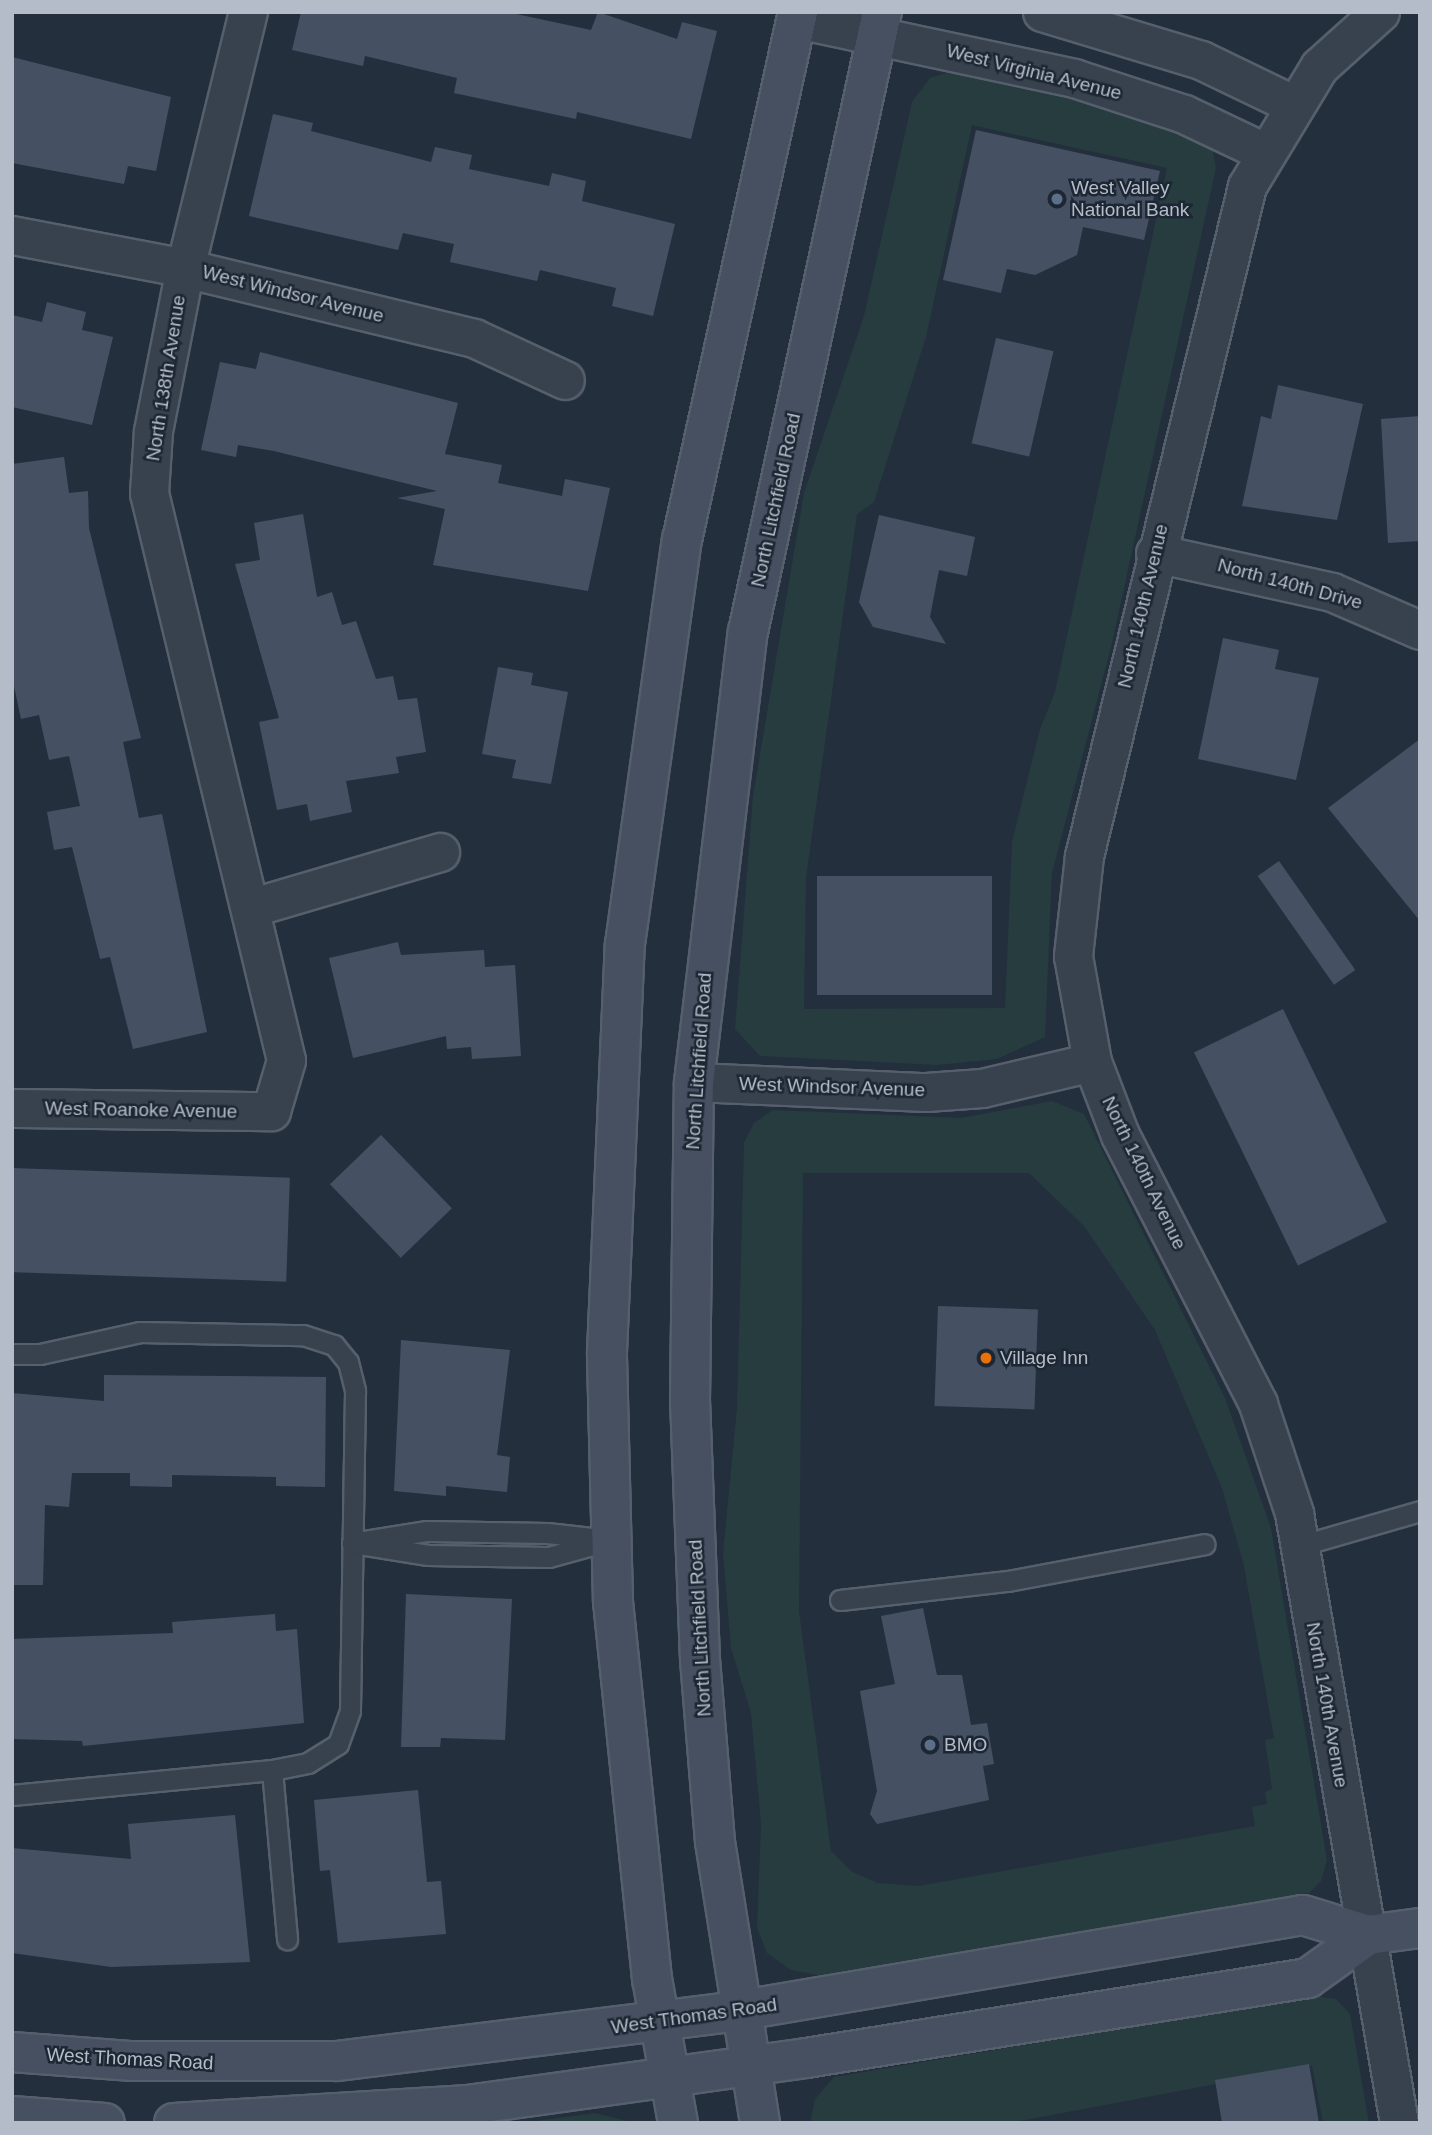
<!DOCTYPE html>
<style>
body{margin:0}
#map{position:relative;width:1432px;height:2135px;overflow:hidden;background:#242f3e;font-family:Helvetica,sans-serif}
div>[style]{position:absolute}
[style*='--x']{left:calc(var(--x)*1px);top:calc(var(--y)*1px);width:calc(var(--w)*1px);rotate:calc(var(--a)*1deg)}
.green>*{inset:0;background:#263c3f}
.building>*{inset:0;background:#455162;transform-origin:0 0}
.roads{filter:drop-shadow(2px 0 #565f6c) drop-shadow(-2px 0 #565f6c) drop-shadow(0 2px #565f6c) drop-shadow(0 -2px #565f6c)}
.lane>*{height:19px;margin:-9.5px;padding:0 9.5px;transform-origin:9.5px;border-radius:9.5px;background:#38414e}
.street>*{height:37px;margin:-18.5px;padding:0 18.5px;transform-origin:18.5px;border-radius:18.5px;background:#38414e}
.secondary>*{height:38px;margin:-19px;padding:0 19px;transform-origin:19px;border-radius:19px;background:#465061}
.dots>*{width:19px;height:19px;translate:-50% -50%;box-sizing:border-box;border:4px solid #1d2633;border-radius:50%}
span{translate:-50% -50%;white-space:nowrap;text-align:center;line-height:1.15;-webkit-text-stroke:5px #1d2633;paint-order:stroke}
.street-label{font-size:19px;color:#b4bcc9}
.poi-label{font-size:19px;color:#b4bcc9}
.left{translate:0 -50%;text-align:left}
.frame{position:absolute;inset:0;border:14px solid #b4bcc9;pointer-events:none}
</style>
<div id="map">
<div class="green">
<i style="clip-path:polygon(evenodd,950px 72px,1112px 106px,1196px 134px,1213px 152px,1216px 168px,1112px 643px,1052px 873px,1045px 1037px,997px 1059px,937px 1065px,760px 1056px,735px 1029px,753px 796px,804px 493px,864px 316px,912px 102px,930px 78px,950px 72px,972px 125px,1167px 168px,1055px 692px,1040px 729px,1012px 842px,1005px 1008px,804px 1009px,806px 878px,857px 514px,874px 502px,926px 337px,972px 125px)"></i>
<i style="clip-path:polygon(evenodd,1052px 1101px,1084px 1114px,1225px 1398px,1271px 1528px,1327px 1860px,1321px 1881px,1309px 1893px,819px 1975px,791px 1970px,767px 1953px,757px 1928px,761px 1824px,751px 1713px,731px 1648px,723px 1553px,737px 1408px,744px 1143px,754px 1123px,773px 1110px,961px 1118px,1052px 1101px,803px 1173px,1029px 1173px,1084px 1226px,1155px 1330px,1222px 1488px,1244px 1566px,1274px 1738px,1265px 1740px,1272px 1789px,1265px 1792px,1267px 1804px,1252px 1807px,1255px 1826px,919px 1886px,877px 1883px,851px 1871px,831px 1851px,799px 1611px,803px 1173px)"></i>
<i style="clip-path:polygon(1315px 1996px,1336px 1999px,1350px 2014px,1369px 2123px,1323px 2123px,1312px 2066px,1009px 2123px,810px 2123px,815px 2099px,834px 2077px)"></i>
<i style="clip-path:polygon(595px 2113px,635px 2123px,519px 2123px)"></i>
</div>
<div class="building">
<i style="clip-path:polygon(301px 12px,507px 12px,591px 30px,598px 12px,677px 39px,682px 22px,717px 31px,691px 139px,577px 112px,576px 119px,454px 93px,457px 78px,365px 56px,363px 66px,292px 50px)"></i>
<i style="clip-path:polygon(12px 57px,171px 97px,156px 171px,128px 166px,124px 184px,12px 163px)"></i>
<i style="clip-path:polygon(273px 114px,313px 123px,311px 131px,431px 162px,435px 147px,472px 155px,469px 169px,549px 186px,552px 173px,586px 181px,582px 201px,675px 224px,653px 316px,612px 306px,616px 288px,540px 270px,537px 281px,450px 262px,454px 244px,403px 233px,398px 250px,249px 216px)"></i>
<i style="clip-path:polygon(976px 130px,1160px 171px,1144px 240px,1083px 227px,1077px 255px,1035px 275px,1007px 269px,1001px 293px,943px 280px)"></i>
<i style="clip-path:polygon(47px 302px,86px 312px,82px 330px,113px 337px,92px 425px,12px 407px,12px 315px,42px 322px)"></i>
<i style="left:996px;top:338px;width:59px;height:108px;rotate:13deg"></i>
<i style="clip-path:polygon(260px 352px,458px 403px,445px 454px,502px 465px,498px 483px,562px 496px,565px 479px,610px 488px,588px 591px,433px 565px,445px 509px,397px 498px,437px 491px,274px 451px,238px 445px,236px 457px,201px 450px,220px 362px,256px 369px)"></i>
<i style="clip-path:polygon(1278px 385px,1363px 404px,1337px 520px,1242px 506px,1261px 416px,1271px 419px)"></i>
<i style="clip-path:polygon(1420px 416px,1420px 541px,1388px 543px,1381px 419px)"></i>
<i style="clip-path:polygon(64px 457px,69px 493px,88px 491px,89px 528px,141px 738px,123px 742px,139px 818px,162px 814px,207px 1032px,133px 1049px,110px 957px,100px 959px,72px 847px,54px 850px,47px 812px,80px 806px,69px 756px,49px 760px,39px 715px,21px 719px,12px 677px,12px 464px)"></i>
<i style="clip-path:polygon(303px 514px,317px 597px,332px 592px,342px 625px,356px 621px,376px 679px,393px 676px,398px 700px,417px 698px,426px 752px,396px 757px,399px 773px,346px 781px,352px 812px,310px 821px,307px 804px,277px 810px,259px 722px,279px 718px,235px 564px,260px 560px,254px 523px)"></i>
<i style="clip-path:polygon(879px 515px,975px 537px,967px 576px,939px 570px,930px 617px,946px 644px,873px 627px,859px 602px)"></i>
<i style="clip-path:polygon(1223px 638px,1279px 650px,1275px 669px,1319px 678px,1296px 780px,1198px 759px)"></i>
<i style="clip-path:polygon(498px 667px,533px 673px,531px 685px,568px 692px,551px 784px,512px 778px,516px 760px,482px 754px)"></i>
<i style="clip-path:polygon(1420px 739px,1420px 921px,1328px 808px)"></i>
<i style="left:1279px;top:861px;width:133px;height:26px;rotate:55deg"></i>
<i style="left:817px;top:876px;width:175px;height:119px"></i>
<i style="clip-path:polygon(398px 942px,401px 955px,484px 950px,485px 967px,515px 965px,521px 1056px,472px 1059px,471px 1047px,447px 1049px,446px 1036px,353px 1058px,329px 958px)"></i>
<i style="left:1283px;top:1009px;width:237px;height:99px;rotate:64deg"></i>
<i style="left:381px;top:1135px;width:102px;height:71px;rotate:46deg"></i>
<i style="left:12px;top:1168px;width:278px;height:104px;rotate:2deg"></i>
<i style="left:938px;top:1306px;width:100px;height:100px;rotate:2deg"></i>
<i style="clip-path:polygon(401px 1340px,510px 1350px,497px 1455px,510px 1457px,507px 1492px,446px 1486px,446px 1496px,394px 1491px)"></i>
<i style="clip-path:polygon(104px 1375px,326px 1377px,325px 1487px,276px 1486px,276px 1477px,172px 1475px,172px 1487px,130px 1486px,130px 1473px,72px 1473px,69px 1507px,45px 1505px,43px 1585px,12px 1585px,12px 1393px,104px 1401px)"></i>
<i style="clip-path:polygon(406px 1594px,512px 1599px,505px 1740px,441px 1738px,440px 1747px,401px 1747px)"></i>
<i style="clip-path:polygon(923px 1608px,937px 1675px,962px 1675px,971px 1725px,987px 1723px,994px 1764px,983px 1766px,989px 1800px,877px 1824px,870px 1814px,877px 1791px,860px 1691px,895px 1684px,881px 1616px)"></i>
<i style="clip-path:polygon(275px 1614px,276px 1631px,297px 1629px,304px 1723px,83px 1746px,82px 1741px,12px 1739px,12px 1639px,173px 1633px,172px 1622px)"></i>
<i style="clip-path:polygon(418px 1790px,427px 1882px,441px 1881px,446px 1934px,338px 1943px,330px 1870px,320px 1871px,314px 1800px)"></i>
<i style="clip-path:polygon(235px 1815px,250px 1962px,111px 1967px,12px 1953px,12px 1848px,131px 1859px,128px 1824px)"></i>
<i style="clip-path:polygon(1309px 2064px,1319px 2123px,1222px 2123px,1215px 2080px)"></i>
</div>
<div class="roads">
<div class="lane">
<i style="--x:12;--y:1354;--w:28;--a:0"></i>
<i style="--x:40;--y:1354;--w:102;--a:-12.4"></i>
<i style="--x:140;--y:1332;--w:163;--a:1.1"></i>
<i style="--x:303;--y:1335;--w:33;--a:18"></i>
<i style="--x:334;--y:1345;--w:22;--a:51"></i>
<i style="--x:348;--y:1362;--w:30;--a:76"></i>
<i style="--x:355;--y:1391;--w:320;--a:90.9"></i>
<i style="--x:350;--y:1711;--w:35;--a:110"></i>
<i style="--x:338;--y:1744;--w:36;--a:148"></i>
<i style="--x:308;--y:1763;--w:37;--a:169"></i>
<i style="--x:272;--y:1770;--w:261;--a:174.5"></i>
<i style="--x:427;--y:1531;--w:120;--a:1"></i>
<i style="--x:547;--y:1533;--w:63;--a:6.3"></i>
<i style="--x:610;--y:1540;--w:63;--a:164.4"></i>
<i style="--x:549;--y:1557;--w:121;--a:-179.1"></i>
<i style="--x:428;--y:1555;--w:77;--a:-171"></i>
<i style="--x:352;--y:1543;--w:76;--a:-9.1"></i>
<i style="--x:1299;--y:1546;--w:126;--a:-16.1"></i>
<i style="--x:840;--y:1600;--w:169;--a:-6.5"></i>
<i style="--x:1008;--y:1581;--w:200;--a:-10.6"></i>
<i style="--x:272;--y:1770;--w:170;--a:84.9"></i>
</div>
<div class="street">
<i style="--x:1042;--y:12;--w:166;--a:16.8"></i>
<i style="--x:1201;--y:60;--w:101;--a:25.8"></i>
<i style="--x:1380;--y:12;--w:82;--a:138"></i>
<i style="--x:1319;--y:67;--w:139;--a:121.2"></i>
<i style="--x:1247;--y:186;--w:690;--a:103.67"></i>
<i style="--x:1084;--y:856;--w:101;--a:96.3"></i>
<i style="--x:1073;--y:956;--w:108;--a:79.8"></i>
<i style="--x:1092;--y:1062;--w:78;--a:69"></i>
<i style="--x:1120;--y:1135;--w:302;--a:62.8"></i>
<i style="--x:1258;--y:1404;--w:115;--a:71.7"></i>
<i style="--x:1294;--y:1513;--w:619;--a:80.23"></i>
<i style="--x:797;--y:19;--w:283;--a:12"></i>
<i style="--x:1074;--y:78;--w:116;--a:18.1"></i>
<i style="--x:1184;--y:114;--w:86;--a:25.4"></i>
<i style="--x:12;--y:235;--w:176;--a:10.8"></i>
<i style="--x:185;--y:268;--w:297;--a:13.6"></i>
<i style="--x:474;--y:338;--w:100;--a:24.8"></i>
<i style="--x:1155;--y:553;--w:181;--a:12.4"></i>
<i style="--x:1332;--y:592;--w:96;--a:23.4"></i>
<i style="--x:253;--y:907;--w:195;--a:-16.4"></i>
<i style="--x:694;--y:1082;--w:232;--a:2.5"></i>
<i style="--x:926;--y:1092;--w:56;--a:-4.1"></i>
<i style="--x:982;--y:1088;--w:113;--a:-13.3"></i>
<i style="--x:12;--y:1108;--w:259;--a:0.7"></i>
<i style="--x:271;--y:1111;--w:53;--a:-73.6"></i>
<i style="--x:286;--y:1060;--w:583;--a:-103.58"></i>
<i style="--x:149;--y:493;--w:62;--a:-86.3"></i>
<i style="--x:153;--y:431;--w:166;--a:-78.9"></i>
<i style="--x:185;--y:268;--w:264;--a:-76.2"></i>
</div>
<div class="secondary">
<i style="--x:12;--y:2052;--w:121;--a:4.3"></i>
<i style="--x:133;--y:2061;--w:204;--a:0"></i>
<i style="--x:337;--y:2061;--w:403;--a:-7.1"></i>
<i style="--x:737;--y:2011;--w:574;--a:-9.63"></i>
<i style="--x:1303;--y:1915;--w:68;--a:17.1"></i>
<i style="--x:1368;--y:1935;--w:52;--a:-7.7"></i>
<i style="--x:12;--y:2116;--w:93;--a:4.3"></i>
<i style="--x:174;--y:2123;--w:295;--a:-3.5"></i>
<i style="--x:468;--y:2105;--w:341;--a:-7.9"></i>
<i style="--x:806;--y:2058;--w:508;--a:-9.05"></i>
<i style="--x:1308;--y:1978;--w:74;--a:-35.6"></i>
<i style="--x:678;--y:2123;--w:146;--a:-100.2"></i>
<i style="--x:652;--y:1979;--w:379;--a:-95.9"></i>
<i style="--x:613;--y:1602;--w:250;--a:-91.4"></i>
<i style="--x:607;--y:1352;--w:408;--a:-87.5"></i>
<i style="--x:625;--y:944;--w:408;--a:-82"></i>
<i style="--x:682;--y:540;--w:541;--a:-77.61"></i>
<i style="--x:760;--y:2123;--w:285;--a:-99.1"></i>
<i style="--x:715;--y:1842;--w:183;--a:-94.7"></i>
<i style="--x:700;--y:1660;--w:258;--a:-92.2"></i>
<i style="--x:690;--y:1402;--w:320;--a:-89.3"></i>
<i style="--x:694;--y:1082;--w:453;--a:-83.2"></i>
<i style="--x:748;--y:632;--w:634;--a:-77.8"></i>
</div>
</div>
<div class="dots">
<i style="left:1057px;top:199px;background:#5c6f8a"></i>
<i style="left:986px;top:1358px;background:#e8710a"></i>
<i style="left:930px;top:1745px;background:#5c6f8a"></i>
</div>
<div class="street-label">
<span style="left:1034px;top:72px;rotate:14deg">West Virginia Avenue</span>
<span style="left:293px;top:294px;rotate:14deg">West Windsor Avenue</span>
<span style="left:166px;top:378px;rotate:-81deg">North 138th Avenue</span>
<span style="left:776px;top:500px;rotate:-78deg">North Litchfield Road</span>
<span style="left:1290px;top:584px;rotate:15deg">North 140th Drive</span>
<span style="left:1143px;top:606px;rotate:-77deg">North 140th Avenue</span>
<span style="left:699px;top:1061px;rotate:-86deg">North Litchfield Road</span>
<span style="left:832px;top:1087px;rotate:2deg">West Windsor Avenue</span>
<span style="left:141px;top:1110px;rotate:1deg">West Roanoke Avenue</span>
<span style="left:1144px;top:1173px;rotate:64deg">North 140th Avenue</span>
<span style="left:700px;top:1628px;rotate:-93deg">North Litchfield Road</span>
<span style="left:1327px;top:1705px;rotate:80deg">North 140th Avenue</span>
<span style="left:694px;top:2016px;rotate:-8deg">West Thomas Road</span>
<span style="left:130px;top:2059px;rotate:3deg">West Thomas Road</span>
</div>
<div class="poi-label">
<span class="left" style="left:1071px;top:199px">West Valley<br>National Bank</span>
<span class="left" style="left:1000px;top:1358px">Village Inn</span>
<span class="left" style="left:944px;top:1745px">BMO</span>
</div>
<div class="frame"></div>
</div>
